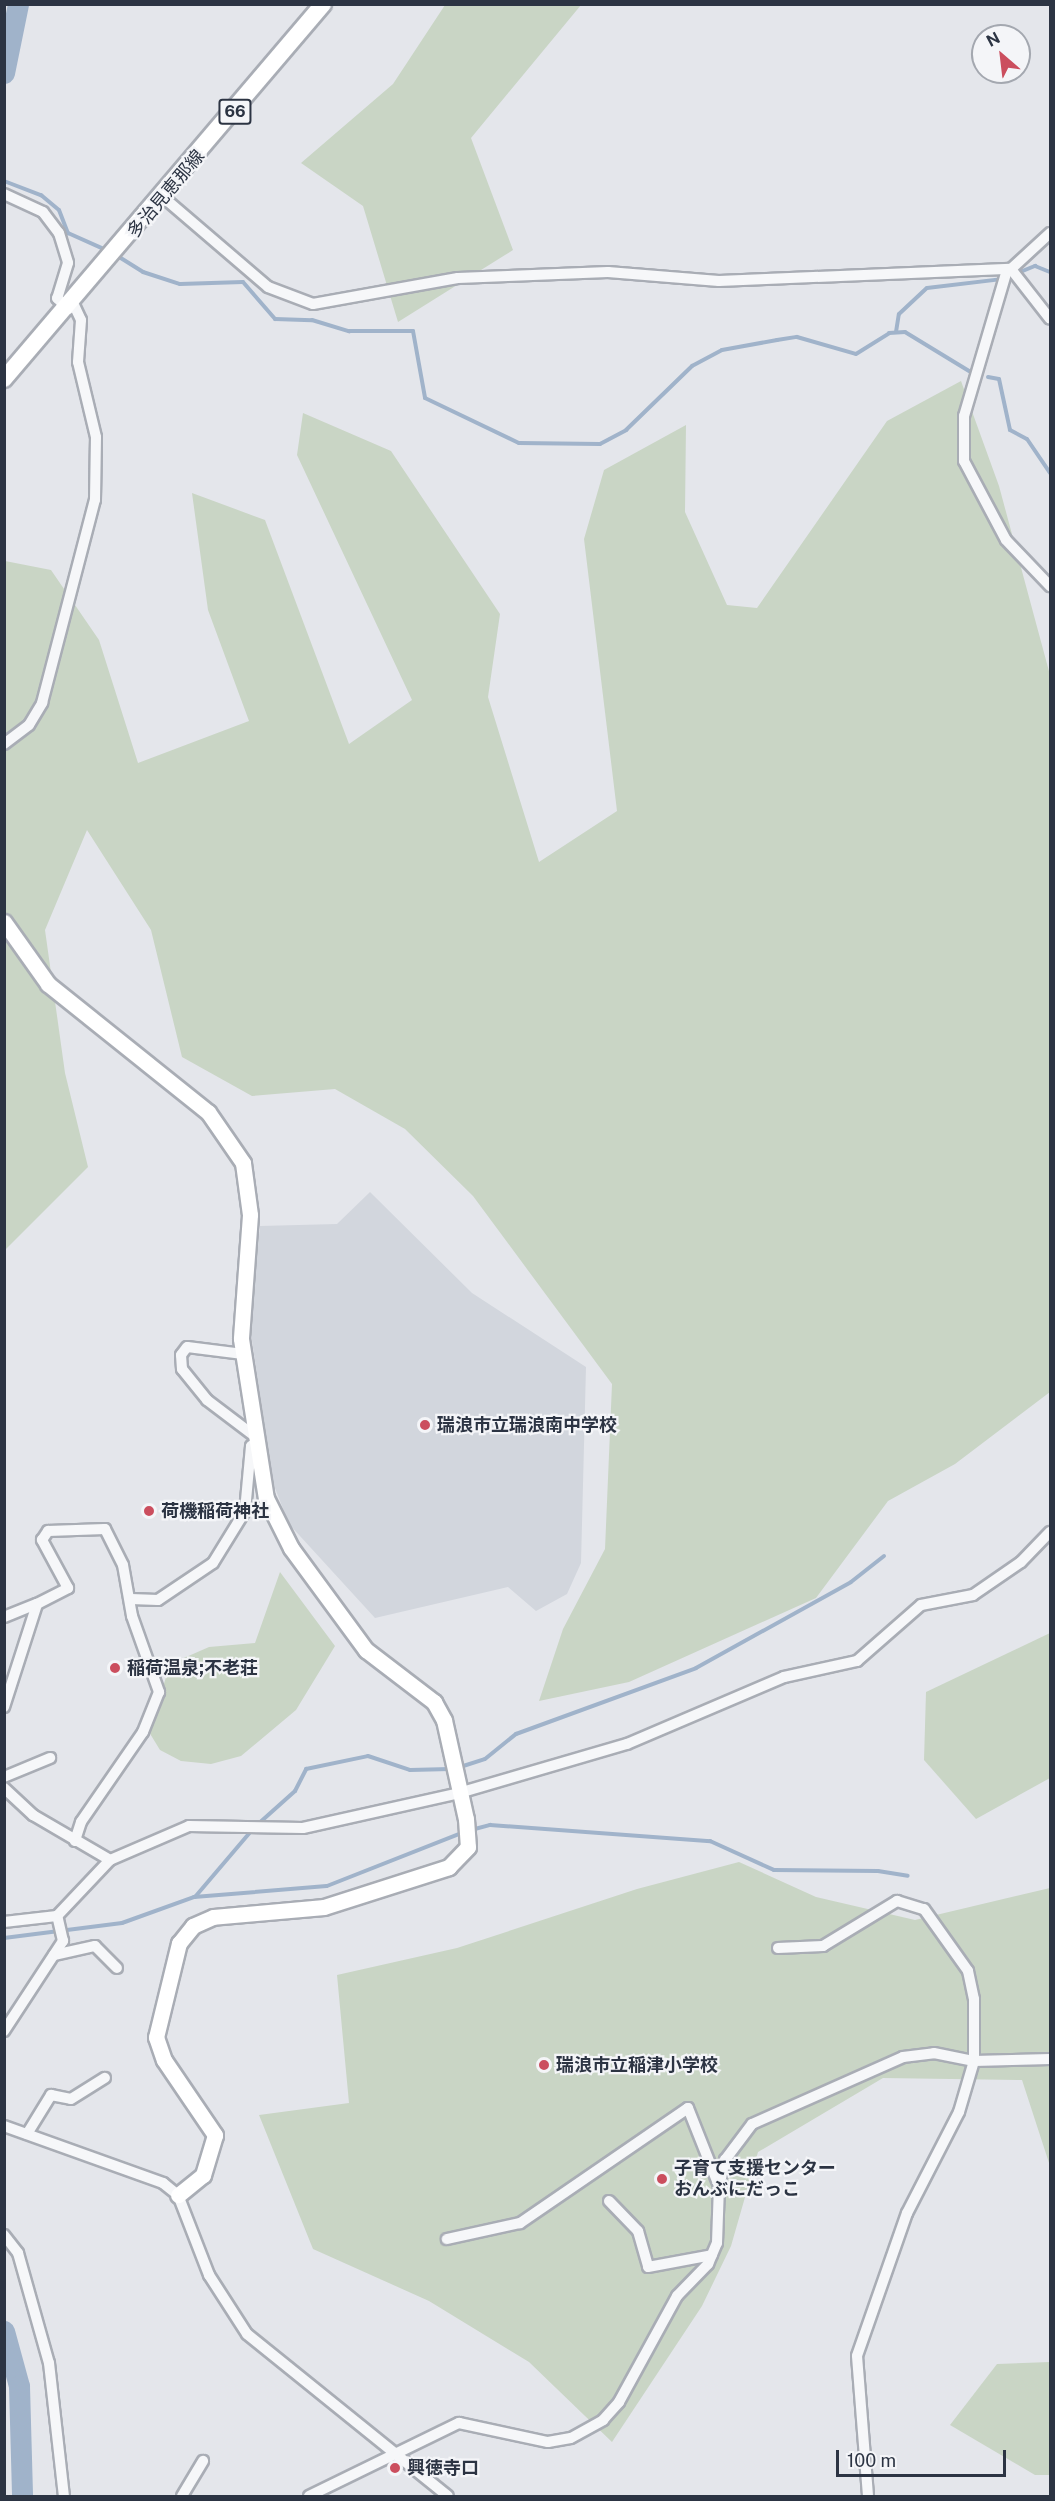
<!DOCTYPE html>
<meta charset="utf-8">
<style>
body{margin:0}
#map{position:relative;width:1055px;height:2501px;overflow:hidden;background:#e4e6eb;font-family:"Public Sans","Noto Sans JP",sans-serif}
div>[style]{position:absolute}
[style*='--x']{left:calc(var(--x)*1px);top:calc(var(--y)*1px);width:calc(var(--w)*1px);rotate:calc(var(--a)*1deg)}
.built>*{inset:0;background:#d2d6dd}
.green>*{inset:0;background:#c9d5c5}
.stream>*{height:4px;margin:-2px;padding:0 2px;transform-origin:2px;border-radius:2px;background:#a0b3ca}
.river>*{height:21px;margin:-10.5px;padding:0 10.5px;transform-origin:10.5px;border-radius:10.5px;background:#a0b3ca}
.roads{filter:drop-shadow(2px 0 #a9adb5) drop-shadow(-2px 0 #a9adb5) drop-shadow(0 2px #a9adb5) drop-shadow(0 -2px #a9adb5)}
.street>*{height:10px;margin:-5px;padding:0 5px;transform-origin:5px;border-radius:5px;background:#f6f7f9}
.secondary>*{height:15px;margin:-7.5px;padding:0 7.5px;transform-origin:7.5px;border-radius:7.5px;background:#fff}
.primary>*{height:16px;margin:-8px;padding:0 8px;transform-origin:8px;border-radius:8px;background:#fff}
.dots>*{width:16px;height:16px;translate:-50% -50%;box-sizing:border-box;border:3px solid #f4f5f8;border-radius:50%}
span{translate:-50% -50%;white-space:nowrap;text-align:center;line-height:1.15;-webkit-text-stroke:4.5px #f4f5f8;paint-order:stroke}
.shield-label span{padding:2px 4px;background:#f4f5f8;border:2px solid;border-radius:4px;-webkit-text-stroke-width:0}
.shield-label{font-size:16px;color:#2c3443;font-weight:700}
.street-label{font-size:18px;color:#2c3443}
.poi-label{font-size:18px;color:#2c3443;font-weight:700}
.left{translate:0 -50%;text-align:left}
.frame{position:absolute;inset:0;border:6px solid #2c3443;pointer-events:none}
.north{position:absolute;left:971px;top:24px;width:60px;height:60px;box-sizing:border-box;background:#f4f5f8;border:2px solid #a4a8b0;border-radius:50%;rotate:332deg;font-size:16px;font-weight:700;line-height:24px;text-align:center;color:#2c3443}
.north::after{content:'';display:block;margin:auto;width:21px;height:27px;background:#cb4e5e;clip-path:polygon(50% 0,100% 100%,50% 72%,0 100%)}
.scale{position:absolute;left:836px;top:2450px;width:170px;height:27px;box-sizing:border-box;border:3px solid #2c3443;border-top:0;padding-left:8px;font-size:18px;line-height:21px;white-space:nowrap;color:#2c3443;-webkit-text-stroke:4px #f4f5f8;paint-order:stroke}
</style>
<div id="map">
<div class="built">
<i style="clip-path:polygon(370px 1192px,472px 1293px,586px 1367px,581px 1563px,567px 1594px,536px 1611px,508px 1587px,375px 1618px,289px 1524px,273px 1483px,250px 1327px,260px 1226px,337px 1224px)"></i>
</div>
<div class="green">
<i style="clip-path:polygon(445px 5px,581px 5px,471px 138px,513px 250px,398px 322px,363px 206px,301px 163px,393px 84px)"></i>
<i style="clip-path:polygon(961px 381px,999px 486px,1050px 675px,1050px 1392px,955px 1464px,888px 1501px,816px 1598px,629px 1682px,539px 1701px,563px 1629px,605px 1549px,612px 1384px,473px 1196px,405px 1129px,335px 1089px,252px 1096px,182px 1057px,151px 930px,87px 830px,45px 930px,65px 1073px,88px 1167px,5px 1250px,5px 561px,51px 570px,99px 640px,138px 763px,249px 721px,208px 610px,192px 493px,265px 520px,349px 744px,412px 700px,297px 455px,303px 413px,391px 451px,500px 614px,488px 697px,539px 862px,617px 811px,584px 539px,604px 470px,686px 425px,685px 512px,727px 605px,757px 608px,887px 421px)"></i>
<i style="clip-path:polygon(280px 1572px,335px 1646px,296px 1710px,241px 1756px,211px 1764px,181px 1761px,160px 1750px,149px 1732px,167px 1674px,177px 1661px,209px 1647px,255px 1643px)"></i>
<i style="clip-path:polygon(1050px 1633px,1050px 1778px,976px 1819px,924px 1760px,926px 1692px)"></i>
<i style="clip-path:polygon(739px 1862px,816px 1897px,915px 1920px,1050px 1888px,1050px 2166px,1022px 2080px,883px 2078px,758px 2152px,731px 2246px,702px 2306px,612px 2442px,529px 2362px,429px 2301px,313px 2249px,259px 2115px,349px 2103px,337px 1975px,457px 1948px,637px 1889px)"></i>
<i style="clip-path:polygon(1050px 2362px,1050px 2475px,1035px 2475px,950px 2425px,997px 2364px)"></i>
</div>
<div class="stream">
<i style="--x:4;--y:181;--w:40;--a:21"></i>
<i style="--x:41;--y:195;--w:23;--a:40"></i>
<i style="--x:59;--y:210;--w:25;--a:69"></i>
<i style="--x:68;--y:233;--w:42;--a:24.1"></i>
<i style="--x:116;--y:255;--w:32;--a:32"></i>
<i style="--x:143;--y:272;--w:39;--a:18"></i>
<i style="--x:180;--y:284;--w:63;--a:-1.8"></i>
<i style="--x:243;--y:282;--w:49;--a:49.1"></i>
<i style="--x:275;--y:319;--w:37;--a:2"></i>
<i style="--x:312;--y:320;--w:39;--a:17"></i>
<i style="--x:349;--y:331;--w:64;--a:0"></i>
<i style="--x:413;--y:331;--w:68;--a:79.8"></i>
<i style="--x:425;--y:398;--w:104;--a:25.6"></i>
<i style="--x:519;--y:443;--w:81;--a:0.7"></i>
<i style="--x:600;--y:444;--w:30;--a:-28"></i>
<i style="--x:626;--y:430;--w:92;--a:-44.1"></i>
<i style="--x:692;--y:366;--w:34;--a:-28"></i>
<i style="--x:722;--y:350;--w:56;--a:-10.3"></i>
<i style="--x:777;--y:340;--w:20;--a:-9"></i>
<i style="--x:797;--y:337;--w:61;--a:16.1"></i>
<i style="--x:856;--y:354;--w:39;--a:-32"></i>
<i style="--x:889;--y:333;--w:16;--a:-4"></i>
<i style="--x:905;--y:332;--w:75;--a:31.4"></i>
<i style="--x:1015;--y:274;--w:22;--a:-22"></i>
<i style="--x:1035;--y:266;--w:16;--a:22"></i>
<i style="--x:896;--y:332;--w:18;--a:-81"></i>
<i style="--x:899;--y:314;--w:38;--a:-43"></i>
<i style="--x:927;--y:288;--w:77;--a:-6.8"></i>
<i style="--x:988;--y:377;--w:11;--a:10"></i>
<i style="--x:999;--y:379;--w:52;--a:77.8"></i>
<i style="--x:1010;--y:430;--w:19;--a:28"></i>
<i style="--x:1027;--y:439;--w:41;--a:55.9"></i>
<i style="--x:457;--y:1768;--w:29;--a:-18"></i>
<i style="--x:485;--y:1759;--w:40;--a:-39"></i>
<i style="--x:516;--y:1734;--w:192;--a:-20.1"></i>
<i style="--x:696;--y:1668;--w:177;--a:-29"></i>
<i style="--x:851;--y:1582;--w:42;--a:-38.2"></i>
<i style="--x:257;--y:1825;--w:51;--a:-41.8"></i>
<i style="--x:295;--y:1791;--w:25;--a:-63"></i>
<i style="--x:306;--y:1769;--w:63;--a:-11.8"></i>
<i style="--x:368;--y:1756;--w:44;--a:18.4"></i>
<i style="--x:410;--y:1770;--w:40;--a:-1.4"></i>
<i style="--x:471;--y:1830;--w:20;--a:-15"></i>
<i style="--x:490;--y:1825;--w:221;--a:4.2"></i>
<i style="--x:710;--y:1841;--w:70;--a:24.4"></i>
<i style="--x:774;--y:1870;--w:104;--a:0.6"></i>
<i style="--x:878;--y:1871;--w:30;--a:9"></i>
<i style="--x:195;--y:1897;--w:88;--a:-49.6"></i>
<i style="--x:4;--y:1938;--w:119;--a:-7.2"></i>
<i style="--x:122;--y:1923;--w:77;--a:-19.9"></i>
<i style="--x:194;--y:1897;--w:133;--a:-4.7"></i>
<i style="--x:327;--y:1886;--w:147;--a:-21.5"></i>
</div>
<div class="river">
<i style="--x:4;--y:73;--w:70;--a:-78.5"></i>
<i style="--x:4;--y:2331;--w:57;--a:74.7"></i>
<i style="--x:19;--y:2386;--w:110;--a:88.4"></i>
</div>
<div class="roads">
<div class="street">
<i style="--x:4;--y:194;--w:43;--a:24.8"></i>
<i style="--x:43;--y:212;--w:26;--a:53"></i>
<i style="--x:59;--y:233;--w:31;--a:73"></i>
<i style="--x:68;--y:263;--w:37;--a:107"></i>
<i style="--x:57;--y:298;--w:16;--a:45"></i>
<i style="--x:163;--y:197;--w:138;--a:40.6"></i>
<i style="--x:268;--y:287;--w:48;--a:20.7"></i>
<i style="--x:313;--y:304;--w:147;--a:-10.2"></i>
<i style="--x:458;--y:278;--w:150;--a:-2.3"></i>
<i style="--x:608;--y:272;--w:111;--a:4.6"></i>
<i style="--x:719;--y:281;--w:292;--a:-2.4"></i>
<i style="--x:1011;--y:269;--w:53;--a:-42.7"></i>
<i style="--x:1011;--y:269;--w:63;--a:52"></i>
<i style="--x:1007;--y:270;--w:152;--a:106.4"></i>
<i style="--x:964;--y:416;--w:45;--a:90"></i>
<i style="--x:964;--y:461;--w:89;--a:62"></i>
<i style="--x:1006;--y:540;--w:64;--a:46.3"></i>
<i style="--x:4;--y:744;--w:31;--a:-37"></i>
<i style="--x:29;--y:725;--w:26;--a:-59"></i>
<i style="--x:42;--y:703;--w:210;--a:-75.4"></i>
<i style="--x:95;--y:500;--w:63;--a:-89.1"></i>
<i style="--x:96;--y:437;--w:77;--a:-103.5"></i>
<i style="--x:78;--y:362;--w:42;--a:-85.9"></i>
<i style="--x:81;--y:320;--w:19;--a:-115"></i>
<i style="--x:243;--y:1354;--w:56;--a:-172.9"></i>
<i style="--x:187;--y:1347;--w:10;--a:127"></i>
<i style="--x:181;--y:1355;--w:14;--a:86"></i>
<i style="--x:182;--y:1369;--w:40;--a:51"></i>
<i style="--x:207;--y:1400;--w:63;--a:37.2"></i>
<i style="--x:131;--y:1599;--w:27;--a:2"></i>
<i style="--x:158;--y:1600;--w:66;--a:-33.9"></i>
<i style="--x:213;--y:1563;--w:61;--a:-58.4"></i>
<i style="--x:245;--y:1511;--w:65;--a:-84.7"></i>
<i style="--x:251;--y:1446;--w:7;--a:-27"></i>
<i style="--x:4;--y:1617;--w:35;--a:-22"></i>
<i style="--x:4;--y:1707;--w:108;--a:-72.2"></i>
<i style="--x:37;--y:1604;--w:35;--a:-27"></i>
<i style="--x:68;--y:1588;--w:55;--a:-118.4"></i>
<i style="--x:42;--y:1540;--w:11;--a:-56"></i>
<i style="--x:48;--y:1531;--w:57;--a:-2"></i>
<i style="--x:105;--y:1529;--w:40;--a:63.4"></i>
<i style="--x:123;--y:1565;--w:52;--a:80"></i>
<i style="--x:132;--y:1616;--w:81;--a:70.4"></i>
<i style="--x:159;--y:1692;--w:43;--a:111.8"></i>
<i style="--x:143;--y:1732;--w:109;--a:124.6"></i>
<i style="--x:81;--y:1822;--w:20;--a:108"></i>
<i style="--x:4;--y:1777;--w:50;--a:-22.4"></i>
<i style="--x:4;--y:1788;--w:40;--a:43"></i>
<i style="--x:33;--y:1815;--w:89;--a:30.3"></i>
<i style="--x:4;--y:1922;--w:53;--a:-6.5"></i>
<i style="--x:57;--y:1916;--w:77;--a:-46.6"></i>
<i style="--x:110;--y:1860;--w:86;--a:-23.3"></i>
<i style="--x:189;--y:1826;--w:114;--a:1"></i>
<i style="--x:303;--y:1828;--w:160;--a:-12.6"></i>
<i style="--x:459;--y:1793;--w:175;--a:-16.3"></i>
<i style="--x:627;--y:1744;--w:171;--a:-23.1"></i>
<i style="--x:784;--y:1677;--w:75;--a:-12.4"></i>
<i style="--x:857;--y:1661;--w:85;--a:-41.2"></i>
<i style="--x:921;--y:1605;--w:53;--a:-10.9"></i>
<i style="--x:973;--y:1595;--w:58;--a:-34.5"></i>
<i style="--x:1021;--y:1562;--w:42;--a:-46"></i>
<i style="--x:778;--y:1948;--w:45;--a:-2.5"></i>
<i style="--x:823;--y:1946;--w:87;--a:-31.3"></i>
<i style="--x:897;--y:1901;--w:28;--a:17"></i>
<i style="--x:924;--y:1909;--w:76;--a:54.6"></i>
<i style="--x:968;--y:1971;--w:29;--a:78"></i>
<i style="--x:974;--y:1999;--w:62;--a:90"></i>
<i style="--x:974;--y:2061;--w:53;--a:106.4"></i>
<i style="--x:959;--y:2112;--w:114;--a:117.2"></i>
<i style="--x:907;--y:2213;--w:151;--a:109.3"></i>
<i style="--x:857;--y:2356;--w:140;--a:85.5"></i>
<i style="--x:54;--y:1955;--w:42;--a:-12.4"></i>
<i style="--x:95;--y:1946;--w:31;--a:45"></i>
<i style="--x:4;--y:2031;--w:108;--a:-56.8"></i>
<i style="--x:63;--y:1941;--w:26;--a:-103"></i>
<i style="--x:4;--y:2126;--w:169;--a:19.7"></i>
<i style="--x:163;--y:2183;--w:19;--a:39"></i>
<i style="--x:178;--y:2195;--w:86;--a:68.8"></i>
<i style="--x:209;--y:2275;--w:70;--a:57.2"></i>
<i style="--x:247;--y:2334;--w:258;--a:38.9"></i>
<i style="--x:27;--y:2134;--w:46;--a:-58.4"></i>
<i style="--x:51;--y:2095;--w:20;--a:11"></i>
<i style="--x:71;--y:2099;--w:40;--a:-32"></i>
<i style="--x:720;--y:2183;--w:24;--a:-78"></i>
<i style="--x:725;--y:2160;--w:45;--a:-53.1"></i>
<i style="--x:752;--y:2124;--w:165;--a:-23.9"></i>
<i style="--x:903;--y:2057;--w:31;--a:-7"></i>
<i style="--x:934;--y:2053;--w:41;--a:11.3"></i>
<i style="--x:974;--y:2061;--w:76;--a:-1.5"></i>
<i style="--x:609;--y:2201;--w:42;--a:46"></i>
<i style="--x:638;--y:2231;--w:37;--a:74"></i>
<i style="--x:648;--y:2267;--w:65;--a:-10.6"></i>
<i style="--x:4;--y:2235;--w:23;--a:52"></i>
<i style="--x:18;--y:2253;--w:114;--a:74.3"></i>
<i style="--x:49;--y:2363;--w:134;--a:83.6"></i>
<i style="--x:182;--y:2496;--w:41;--a:-59"></i>
<i style="--x:309;--y:2496;--w:167;--a:-26"></i>
<i style="--x:459;--y:2423;--w:91;--a:12.1"></i>
<i style="--x:548;--y:2442;--w:23;--a:-10"></i>
<i style="--x:571;--y:2438;--w:37;--a:-29"></i>
<i style="--x:603;--y:2420;--w:24;--a:-48"></i>
<i style="--x:619;--y:2402;--w:121;--a:-61.3"></i>
<i style="--x:677;--y:2296;--w:45;--a:-45.9"></i>
<i style="--x:708;--y:2264;--w:23;--a:-67"></i>
<i style="--x:717;--y:2243;--w:57;--a:-88"></i>
<i style="--x:719;--y:2186;--w:84;--a:-111.7"></i>
<i style="--x:688;--y:2108;--w:204;--a:145.6"></i>
<i style="--x:520;--y:2223;--w:75;--a:167.6"></i>
</div>
<div class="secondary">
<i style="--x:4;--y:922;--w:76;--a:54.6"></i>
<i style="--x:48;--y:984;--w:205;--a:38.7"></i>
<i style="--x:208;--y:1112;--w:62;--a:55.5"></i>
<i style="--x:243;--y:1163;--w:52;--a:82.3"></i>
<i style="--x:250;--y:1215;--w:124;--a:94.2"></i>
<i style="--x:241;--y:1339;--w:161;--a:81.1"></i>
<i style="--x:266;--y:1498;--w:56;--a:63.4"></i>
<i style="--x:291;--y:1548;--w:127;--a:53.7"></i>
<i style="--x:366;--y:1650;--w:86;--a:37.4"></i>
<i style="--x:434;--y:1702;--w:21;--a:61"></i>
<i style="--x:444;--y:1720;--w:101;--a:77.5"></i>
<i style="--x:466;--y:1819;--w:28;--a:86"></i>
<i style="--x:468;--y:1847;--w:28;--a:134"></i>
<i style="--x:449;--y:1867;--w:131;--a:162.3"></i>
<i style="--x:324;--y:1907;--w:111;--a:174.9"></i>
<i style="--x:213;--y:1917;--w:22;--a:156"></i>
<i style="--x:193;--y:1926;--w:22;--a:129"></i>
<i style="--x:179;--y:1943;--w:97;--a:103.7"></i>
<i style="--x:156;--y:2037;--w:24;--a:71"></i>
<i style="--x:164;--y:2060;--w:91;--a:55.8"></i>
<i style="--x:215;--y:2135;--w:42;--a:106.7"></i>
<i style="--x:203;--y:2175;--w:32;--a:141"></i>
</div>
<div class="primary">
<i style="--x:4;--y:379;--w:492;--a:-49.6"></i>
</div>
</div>
<div class="dots">
<i style="left:425px;top:1425px;background:#cb4e5e"></i>
<i style="left:149px;top:1511px;background:#cb4e5e"></i>
<i style="left:115px;top:1668px;background:#cb4e5e"></i>
<i style="left:544px;top:2065px;background:#cb4e5e"></i>
<i style="left:662px;top:2179px;background:#cb4e5e"></i>
<i style="left:395px;top:2468px;background:#cb4e5e"></i>
</div>
<div class="shield-label">
<span style="left:235px;top:112px">66</span>
</div>
<div class="street-label">
<span style="left:166px;top:194px;rotate:-50deg">多治見恵那線</span>
</div>
<div class="poi-label">
<span class="left" style="left:437px;top:1425px">瑞浪市立瑞浪南中学校</span>
<span class="left" style="left:161px;top:1511px">荷機稲荷神社</span>
<span class="left" style="left:127px;top:1668px">稲荷温泉;不老荘</span>
<span class="left" style="left:556px;top:2065px">瑞浪市立稲津小学校</span>
<span class="left" style="left:674px;top:2179px">子育て支援センター<br>おんぶにだっこ</span>
<span class="left" style="left:407px;top:2468px">興徳寺口</span>
</div>
<div class="frame"></div>
<div class="north">N</div>
<div class="scale">100 m</div>
</div>
